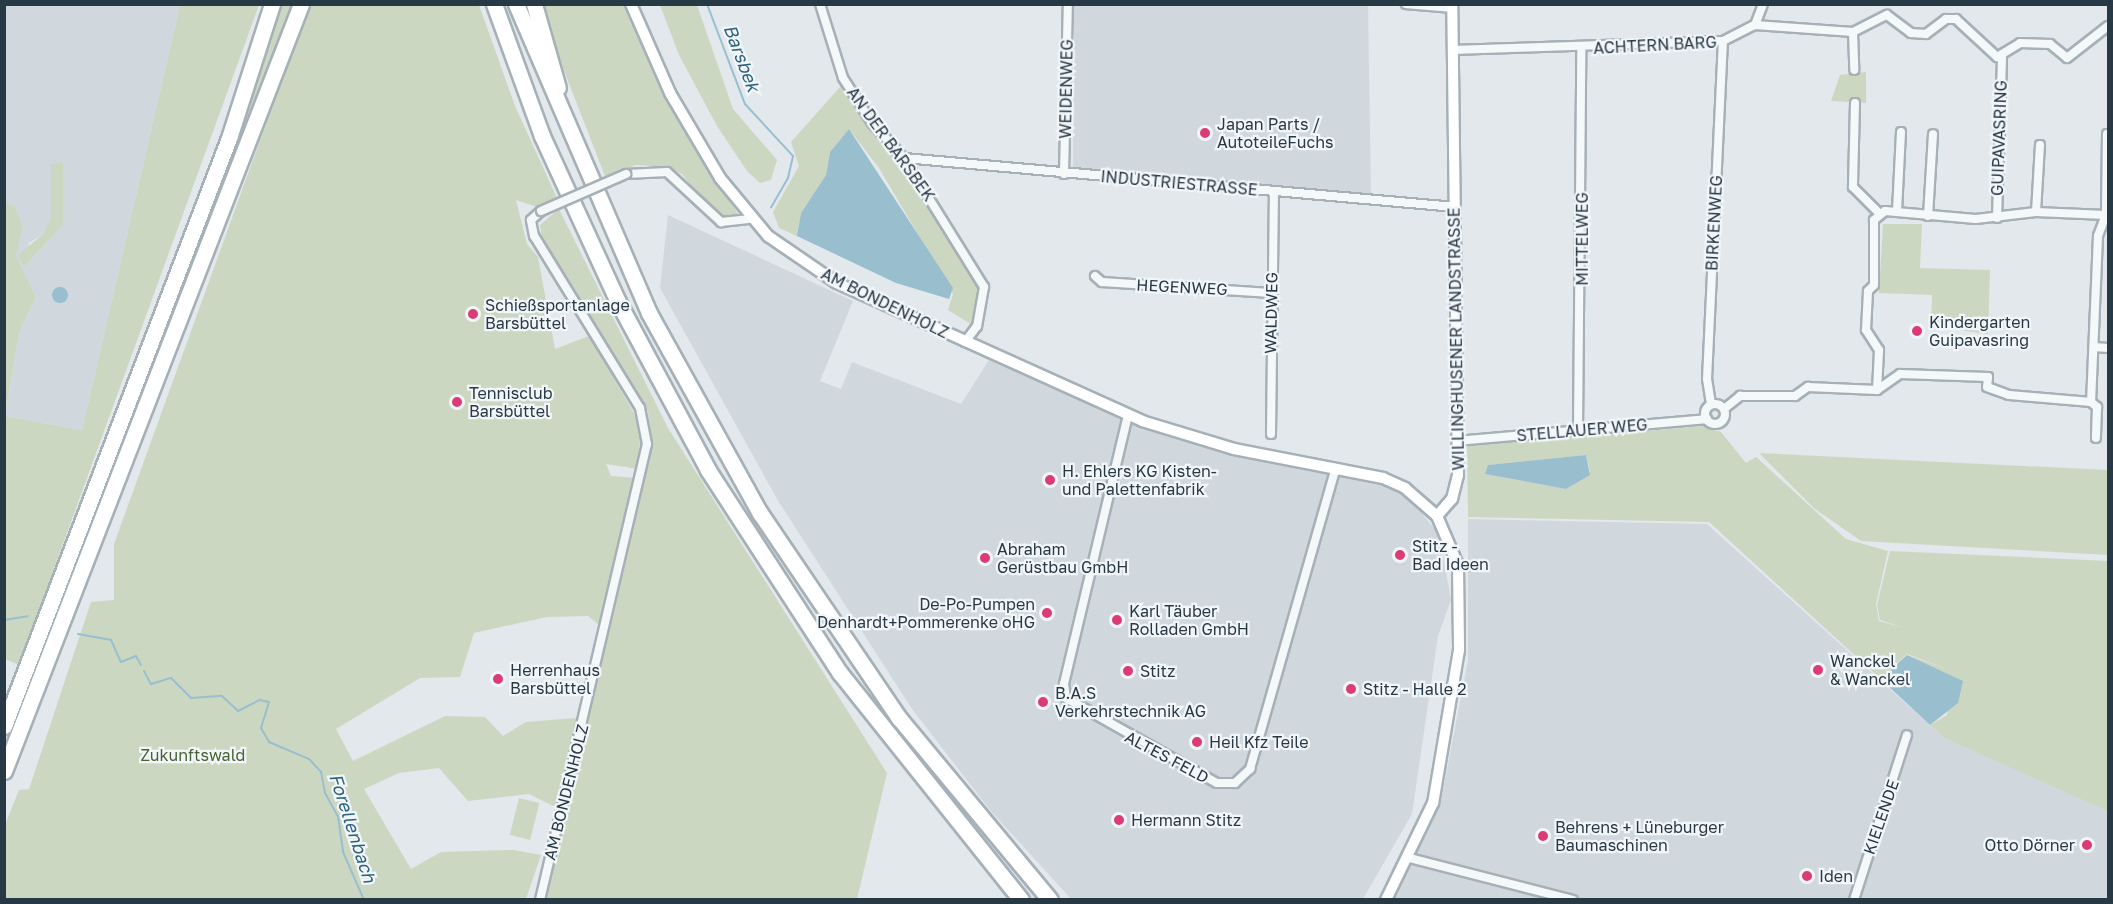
<!DOCTYPE html>
<meta charset="utf-8">
<style>
body{margin:0}
#map{position:relative;width:2113px;height:904px;overflow:hidden;background:#e2e8ec;font-family:"Golos Text",sans-serif}
div>[style]{position:absolute}
[style*='--x']{left:calc(var(--x)*1px);top:calc(var(--y)*1px);width:calc(var(--w)*1px);rotate:calc(var(--a)*1deg)}
.built>*{inset:0;background:#d0d8de}
.green>*{inset:0;background:#ccd7c2;transform-origin:0 0}
.water>*{inset:0;background:#99bfcf}
.round{border-radius:50%}
.stream>*{height:2px;margin:-1px;padding:0 1px;transform-origin:1px;border-radius:1px;background:#99bfcf}
.roads{filter:drop-shadow(2px 0 #a6b0b7) drop-shadow(-2px 0 #a6b0b7) drop-shadow(0 2px #a6b0b7) drop-shadow(0 -2px #a6b0b7)}
.street>*{height:8px;margin:-4px;padding:0 4px;transform-origin:4px;border-radius:4px;background:#f5f8f9}
.street>.ring{margin:-4px;padding:0;box-sizing:content-box;background:none;border:8px solid #f5f8f9;border-radius:50%}
.secondary>*{height:10px;margin:-5px;padding:0 5px;transform-origin:5px;border-radius:5px;background:#fff}
.highway>*{height:15px;margin:-7.5px;padding:0 7.5px;transform-origin:7.5px;border-radius:7.5px;background:#fff}
.bridges{filter:drop-shadow(2px 0 #a6b0b7) drop-shadow(-2px 0 #a6b0b7) drop-shadow(0 2px #a6b0b7) drop-shadow(0 -2px #a6b0b7)}
.street-bridge>*{height:8px;margin:-4px;padding:0 4px;transform-origin:4px;border-radius:4px;background:#f5f8f9}
.dots>*{width:16px;height:16px;translate:-50% -50%;box-sizing:border-box;border:3px solid #f2f6f9;border-radius:50%}
span{translate:-50% -50%;white-space:nowrap;text-align:center;line-height:1.15;-webkit-text-stroke:4.5px #f2f6f9;paint-order:stroke}
.street-label{font-size:16px;color:#283946}
.poi-label{font-size:16px;color:#283946}
.left{translate:0 -50%;text-align:left}
.right{translate:-100% -50%;text-align:right}
.park-label{font-size:16px;color:#476333}
.water-label{font-size:18px;color:#2d637f;font-style:italic}
.frame{position:absolute;inset:0;border:6px solid #283946;pointer-events:none}
</style>
<div id="map">
<div class="built">
<i style="clip-path:polygon(evenodd,4px 5px,180px 5px,82px 430px,5px 416px,19px 333px,36px 297px,15px 255px,23px 226px,15px 206px,5px 203px,4px 5px,51px 164px,63px 225px,24px 267px,29px 243px,43px 234px,51px 217px,51px 164px)"></i>
<i style="clip-path:polygon(1074px 5px,1368px 5px,1371px 195px,1073px 168px)"></i>
<i style="clip-path:polygon(668px 215px,853px 301px,820px 381px,841px 389px,852px 362px,961px 404px,989px 360px,1141px 427px,1210px 449px,1380px 482px,1409px 498px,1439px 534px,1451px 600px,1438px 636px,1412px 814px,1363px 899px,1071px 899px,990px 810px,912px 709px,777px 499px,660px 288px)"></i>
<i style="clip-path:polygon(1468px 519px,1707px 524px,1944px 738px,2108px 809px,2108px 899px,1393px 900px,1440px 806px,1468px 660px)"></i>
</div>
<div class="green">
<i style="clip-path:polygon(180px 5px,259px 5px,19px 665px,5px 659px,5px 416px,82px 430px)"></i>
<i style="clip-path:polygon(278px 5px,292px 5px,244px 130px,237px 128px)"></i>
<i style="clip-path:polygon(309px 5px,479px 5px,515px 106px,557px 198px,537px 207px,516px 200px,527px 244px,538px 257px,555px 349px,589px 336px,641px 425px,638px 469px,606px 464px,611px 476px,636px 478px,604px 629px,588px 616px,547px 617px,474px 633px,460px 677px,420px 678px,336px 729px,353px 761px,445px 716px,485px 717px,503px 736px,526px 722px,576px 718px,555px 807px,529px 794px,468px 801px,439px 768px,399px 773px,364px 789px,411px 869px,441px 852px,514px 850px,541px 855px,526px 899px,5px 899px,4px 827px,19px 790px,29px 789px,91px 602px,114px 600px,114px 544px)"></i>
<i style="clip-path:polygon(544px 5px,623px 5px,665px 99px,740px 217px,722px 219px,712px 212px,682px 174px,667px 167px,636px 165px,605px 176px,552px 40px)"></i>
<i style="clip-path:polygon(660px 5px,697px 5px,733px 109px,777px 160px,771px 180px,760px 183px,747px 171px,717px 126px,679px 55px)"></i>
<i style="clip-path:polygon(1866px 72px,1866px 103px,1831px 101px,1840px 75px)"></i>
<i style="clip-path:polygon(840px 87px,908px 173px,981px 289px,974px 326px,948px 310px,953px 294px,879px 168px,849px 129px,830px 152px,826px 175px,801px 213px,797px 236px,779px 228px,773px 212px,799px 166px,791px 142px)"></i>
<i style="clip-path:polygon(63px 162px,63px 225px,24px 267px,18px 255px,43px 234px,51px 217px,51px 164px)"></i>
<i style="clip-path:polygon(5px 203px,15px 206px,23px 226px,16px 255px,36px 297px,19px 333px,5px 415px)"></i>
<i style="clip-path:polygon(559px 209px,668px 428px,887px 773px,857px 899px,543px 899px,651px 445px,648px 412px,542px 239px,540px 225px)"></i>
<i style="clip-path:polygon(1883px 224px,1922px 224px,1920px 268px,1990px 270px,1988px 334px,1931px 326px,1932px 295px,1879px 293px)"></i>
<i style="clip-path:polygon(evenodd,1703px 426px,1721px 432px,1746px 463px,1756px 457px,1846px 539px,1888px 551px,1876px 604px,1879px 621px,1905px 628px,1880px 620px,1877px 605px,1890px 551px,2108px 561px,2108px 811px,1944px 738px,1930px 725px,1947px 715px,1952px 677px,1907px 655px,1953px 671px,1907px 654px,1886px 673px,1886px 684px,1709px 522px,1468px 517px,1467px 446px,1703px 426px,1586px 455px,1590px 471px,1566px 489px,1485px 474px,1488px 465px,1586px 455px)"></i>
<i style="clip-path:polygon(1759px 453px,2108px 470px,2108px 555px,1861px 541px,1815px 509px)"></i>
<i style="left:519px;top:798px;width:21px;height:38px;rotate:14deg"></i>
</div>
<div class="water">
<i style="clip-path:polygon(849px 129px,953px 288px,949px 299px,896px 283px,797px 236px,801px 213px,826px 175px,830px 152px)"></i>
<i class="round" style="left:52px;top:287px;width:16px;height:16px"></i>
<i style="clip-path:polygon(1586px 455px,1590px 475px,1566px 489px,1485px 474px,1488px 465px)"></i>
<i style="clip-path:polygon(1907px 655px,1963px 681px,1958px 703px,1930px 725px,1887px 685px,1887px 673px)"></i>
</div>
<div class="stream">
<i style="--x:707;--y:4;--w:107;--a:69.2"></i>
<i style="--x:745;--y:104;--w:71;--a:47.3"></i>
<i style="--x:793;--y:156;--w:23;--a:103"></i>
<i style="--x:788;--y:178;--w:34;--a:120"></i>
<i style="--x:4;--y:620;--w:24;--a:-9"></i>
<i style="--x:78;--y:634;--w:34;--a:10"></i>
<i style="--x:111;--y:640;--w:24;--a:66"></i>
<i style="--x:121;--y:662;--w:16;--a:-22"></i>
<i style="--x:136;--y:656;--w:10;--a:61"></i>
<i style="--x:144;--y:671;--w:15;--a:62"></i>
<i style="--x:151;--y:684;--w:21;--a:-17"></i>
<i style="--x:171;--y:678;--w:28;--a:45"></i>
<i style="--x:191;--y:698;--w:31;--a:-4"></i>
<i style="--x:222;--y:696;--w:22;--a:43"></i>
<i style="--x:238;--y:711;--w:25;--a:-27"></i>
<i style="--x:260;--y:700;--w:9;--a:13"></i>
<i style="--x:269;--y:702;--w:27;--a:107"></i>
<i style="--x:261;--y:728;--w:16;--a:60"></i>
<i style="--x:269;--y:742;--w:43;--a:23"></i>
<i style="--x:309;--y:759;--w:18;--a:47"></i>
<i style="--x:321;--y:772;--w:21;--a:79"></i>
<i style="--x:325;--y:793;--w:26;--a:61"></i>
<i style="--x:338;--y:816;--w:36;--a:82"></i>
<i style="--x:343;--y:852;--w:52;--a:66.4"></i>
</div>
<div class="roads">
<div class="street">
<i style="--x:820;--y:4;--w:77;--a:72.7"></i>
<i style="--x:843;--y:78;--w:54;--a:57.2"></i>
<i style="--x:872;--y:123;--w:47;--a:47.6"></i>
<i style="--x:904;--y:158;--w:152;--a:58.2"></i>
<i style="--x:984;--y:287;--w:40;--a:100"></i>
<i style="--x:977;--y:326;--w:20;--a:127"></i>
<i style="--x:1406;--y:4;--w:46;--a:5"></i>
<i style="--x:1755;--y:25;--w:22;--a:-69"></i>
<i style="--x:1853;--y:32;--w:38;--a:88"></i>
<i style="--x:1452;--y:50;--w:271;--a:-1.9"></i>
<i style="--x:1723;--y:41;--w:36;--a:-27"></i>
<i style="--x:1755;--y:25;--w:98;--a:4.1"></i>
<i style="--x:1853;--y:32;--w:38;--a:-27"></i>
<i style="--x:1887;--y:15;--w:30;--a:37"></i>
<i style="--x:1911;--y:33;--w:15;--a:4"></i>
<i style="--x:1926;--y:34;--w:25;--a:-37"></i>
<i style="--x:1946;--y:19;--w:10;--a:0"></i>
<i style="--x:1956;--y:19;--w:56;--a:42.8"></i>
<i style="--x:1997;--y:57;--w:27;--a:-31"></i>
<i style="--x:2020;--y:43;--w:30;--a:2"></i>
<i style="--x:2050;--y:44;--w:22;--a:39"></i>
<i style="--x:2067;--y:58;--w:52;--a:-38"></i>
<i style="--x:1855;--y:103;--w:84;--a:91.4"></i>
<i style="--x:1853;--y:187;--w:38;--a:45"></i>
<i style="--x:904;--y:158;--w:553;--a:5.08"></i>
<i style="--x:626;--y:174;--w:41;--a:-2.8"></i>
<i style="--x:667;--y:172;--w:74;--a:42.8"></i>
<i style="--x:721;--y:222;--w:30;--a:-6"></i>
<i style="--x:1064;--y:174;--w:170;--a:-88.7"></i>
<i style="--x:1897;--y:211;--w:79;--a:-87.1"></i>
<i style="--x:2036;--y:212;--w:67;--a:-86.6"></i>
<i style="--x:2106;--y:215;--w:81;--a:-89.3"></i>
<i style="--x:1928;--y:216;--w:82;--a:-86.5"></i>
<i style="--x:1997;--y:218;--w:161;--a:-88.2"></i>
<i style="--x:1095;--y:276;--w:9;--a:41"></i>
<i style="--x:1102;--y:282;--w:169;--a:3.7"></i>
<i style="--x:2094;--y:347;--w:14;--a:4"></i>
<i style="--x:2091;--y:402;--w:8;--a:40"></i>
<i style="--x:2097;--y:407;--w:31;--a:92"></i>
<i class="ring" style="left:1705px;top:404px;width:12px;height:12px"></i>
<i style="--x:1711;--y:404;--w:25;--a:-99"></i>
<i style="--x:1707;--y:379;--w:338;--a:-87.3"></i>
<i style="--x:1724;--y:409;--w:21;--a:-39"></i>
<i style="--x:1740;--y:396;--w:55;--a:0"></i>
<i style="--x:1795;--y:396;--w:16;--a:-35"></i>
<i style="--x:1808;--y:387;--w:69;--a:2.5"></i>
<i style="--x:1877;--y:390;--w:40;--a:-87.1"></i>
<i style="--x:1879;--y:350;--w:24;--a:-123"></i>
<i style="--x:1866;--y:330;--w:39;--a:-87"></i>
<i style="--x:1868;--y:291;--w:8;--a:-45"></i>
<i style="--x:1874;--y:285;--w:65;--a:-90"></i>
<i style="--x:1874;--y:220;--w:14;--a:-39"></i>
<i style="--x:1885;--y:211;--w:91;--a:5"></i>
<i style="--x:1976;--y:219;--w:60;--a:-6.7"></i>
<i style="--x:2036;--y:212;--w:70;--a:2.5"></i>
<i style="--x:2106;--y:215;--w:22;--a:111"></i>
<i style="--x:2098;--y:236;--w:166;--a:92.4"></i>
<i style="--x:2091;--y:402;--w:82;--a:-175.1"></i>
<i style="--x:2009;--y:395;--w:23;--a:-160"></i>
<i style="--x:1987;--y:387;--w:10;--a:-84"></i>
<i style="--x:1988;--y:377;--w:88;--a:-178"></i>
<i style="--x:1900;--y:374;--w:28;--a:145"></i>
<i style="--x:1128;--y:415;--w:277;--a:103.4"></i>
<i style="--x:1064;--y:684;--w:14;--a:82"></i>
<i style="--x:1066;--y:698;--w:173;--a:29.4"></i>
<i style="--x:1217;--y:783;--w:18;--a:0"></i>
<i style="--x:1235;--y:783;--w:21;--a:-43"></i>
<i style="--x:1250;--y:769;--w:313;--a:-74.1"></i>
<i style="--x:1578;--y:430;--w:381;--a:-89.5"></i>
<i style="--x:1271;--y:434;--w:243;--a:-89.3"></i>
<i style="--x:1457;--y:441;--w:251;--a:-5"></i>
<i style="--x:1410;--y:858;--w:168;--a:14.4"></i>
<i style="--x:540;--y:900;--w:468;--a:-76.8"></i>
<i style="--x:647;--y:444;--w:37;--a:-101"></i>
<i style="--x:640;--y:408;--w:202;--a:-121.6"></i>
<i style="--x:534;--y:236;--w:16;--a:-101"></i>
<i style="--x:531;--y:220;--w:13;--a:-42"></i>
<i style="--x:1854;--y:900;--w:173;--a:-72.2"></i>
</div>
<div class="secondary">
<i style="--x:631;--y:4;--w:97;--a:66.3"></i>
<i style="--x:670;--y:93;--w:99;--a:59.5"></i>
<i style="--x:720;--y:178;--w:75;--a:50.4"></i>
<i style="--x:768;--y:236;--w:83;--a:34.3"></i>
<i style="--x:837;--y:283;--w:335;--a:24.3"></i>
<i style="--x:1142;--y:421;--w:96;--a:16.9"></i>
<i style="--x:1234;--y:449;--w:152;--a:11"></i>
<i style="--x:1383;--y:478;--w:24;--a:24"></i>
<i style="--x:1405;--y:488;--w:43;--a:41.2"></i>
<i style="--x:1437;--y:516;--w:53;--a:66.8"></i>
<i style="--x:1458;--y:565;--w:85;--a:89.3"></i>
<i style="--x:1459;--y:650;--w:155;--a:99.6"></i>
<i style="--x:1433;--y:803;--w:108;--a:115.9"></i>
<i style="--x:1437;--y:516;--w:23;--a:-49"></i>
<i style="--x:1452;--y:499;--w:25;--a:-76"></i>
<i style="--x:1458;--y:475;--w:471;--a:-90.7"></i>
</div>
<div class="highway">
<i style="--x:494;--y:4;--w:140;--a:70"></i>
<i style="--x:542;--y:136;--w:180;--a:65.4"></i>
<i style="--x:617;--y:300;--w:193;--a:61.8"></i>
<i style="--x:708;--y:470;--w:242;--a:57"></i>
<i style="--x:840;--y:673;--w:290;--a:51.4"></i>
<i style="--x:516;--y:4;--w:336;--a:66.7"></i>
<i style="--x:649;--y:313;--w:229;--a:61"></i>
<i style="--x:760;--y:513;--w:248;--a:55.9"></i>
<i style="--x:899;--y:718;--w:236;--a:50.3"></i>
<i style="--x:534;--y:4;--w:87;--a:74.1"></i>
<i style="--x:4;--y:726;--w:630;--a:-69.06"></i>
<i style="--x:229;--y:138;--w:141;--a:-72.2"></i>
<i style="--x:4;--y:771;--w:822;--a:-68.83"></i>
</div>
</div>
<div class="bridges">
<div class="street-bridge">
<i style="--x:541;--y:211;--w:93;--a:-23.5"></i>
</div>
</div>
<div class="dots">
<i style="left:1205px;top:133px;background:#dd3b75"></i>
<i style="left:473px;top:314px;background:#dd3b75"></i>
<i style="left:1917px;top:331px;background:#dd3b75"></i>
<i style="left:457px;top:402px;background:#dd3b75"></i>
<i style="left:1050px;top:480px;background:#dd3b75"></i>
<i style="left:1400px;top:555px;background:#dd3b75"></i>
<i style="left:985px;top:558px;background:#dd3b75"></i>
<i style="left:1047px;top:613px;background:#dd3b75"></i>
<i style="left:1117px;top:620px;background:#dd3b75"></i>
<i style="left:1818px;top:670px;background:#dd3b75"></i>
<i style="left:1128px;top:671px;background:#dd3b75"></i>
<i style="left:498px;top:679px;background:#dd3b75"></i>
<i style="left:1351px;top:689px;background:#dd3b75"></i>
<i style="left:1043px;top:702px;background:#dd3b75"></i>
<i style="left:1197px;top:742px;background:#dd3b75"></i>
<i style="left:1119px;top:820px;background:#dd3b75"></i>
<i style="left:1543px;top:836px;background:#dd3b75"></i>
<i style="left:2087px;top:845px;background:#dd3b75"></i>
<i style="left:1807px;top:876px;background:#dd3b75"></i>
</div>
<div class="street-label">
<span style="left:1655px;top:45px;rotate:-3deg">ACHTERN BARG</span>
<span style="left:1066px;top:89px;rotate:-89deg">WEIDENWEG</span>
<span style="left:1999px;top:138px;rotate:-88deg">GUIPAVASRING</span>
<span style="left:891px;top:144px;rotate:54deg">AN DER BARSBEK</span>
<span style="left:1179px;top:183px;rotate:5deg">INDUSTRIESTRASSE</span>
<span style="left:1714px;top:223px;rotate:-87deg">BIRKENWEG</span>
<span style="left:1582px;top:239px;rotate:-90deg">MITTELWEG</span>
<span style="left:1182px;top:287px;rotate:3deg">HEGENWEG</span>
<span style="left:885px;top:303px;rotate:26deg">AM BONDENHOLZ</span>
<span style="left:1271px;top:313px;rotate:-89deg">WALDWEG</span>
<span style="left:1456px;top:339px;rotate:-91deg">WILLINGHUSENER LANDSTRASSE</span>
<span style="left:1582px;top:430px;rotate:-5deg">STELLAUER WEG</span>
<span style="left:1167px;top:757px;rotate:28deg">ALTES FELD</span>
<span style="left:566px;top:792px;rotate:-76deg">AM BONDENHOLZ</span>
<span style="left:1881px;top:817px;rotate:-71deg">KIELENDE</span>
</div>
<div class="poi-label">
<span class="left" style="left:1217px;top:133px">Japan Parts /<br>AutoteileFuchs</span>
<span class="left" style="left:485px;top:314px">Schießsportanlage<br>Barsbüttel</span>
<span class="left" style="left:1929px;top:331px">Kindergarten<br>Guipavasring</span>
<span class="left" style="left:469px;top:402px">Tennisclub<br>Barsbüttel</span>
<span class="left" style="left:1062px;top:480px">H. Ehlers KG Kisten-<br>und Palettenfabrik</span>
<span class="left" style="left:1412px;top:555px">Stitz -<br>Bad Ideen</span>
<span class="left" style="left:997px;top:558px">Abraham<br>Gerüstbau GmbH</span>
<span class="right" style="left:1035px;top:613px">De-Po-Pumpen<br>Denhardt+Pommerenke oHG</span>
<span class="left" style="left:1129px;top:620px">Karl Täuber<br>Rolladen GmbH</span>
<span class="left" style="left:1830px;top:670px">Wanckel<br>&amp; Wanckel</span>
<span class="left" style="left:510px;top:679px">Herrenhaus<br>Barsbüttel</span>
<span class="left" style="left:1140px;top:671px">Stitz</span>
<span class="left" style="left:1363px;top:689px">Stitz - Halle 2</span>
<span class="left" style="left:1055px;top:702px">B.A.S<br>Verkehrstechnik AG</span>
<span class="left" style="left:1209px;top:742px">Heil Kfz Teile</span>
<span class="left" style="left:1131px;top:820px">Hermann Stitz</span>
<span class="left" style="left:1555px;top:836px">Behrens + Lüneburger<br>Baumaschinen</span>
<span class="right" style="left:2075px;top:845px">Otto Dörner</span>
<span class="left" style="left:1819px;top:876px">Iden</span>
</div>
<div class="park-label">
<span style="left:193px;top:755px">Zukunftswald</span>
</div>
<div class="water-label">
<span style="left:742px;top:58px;rotate:69deg">Barsbek</span>
<span style="left:353px;top:828px;rotate:72deg">Forellenbach</span>
</div>
<div class="frame"></div>
</div>
